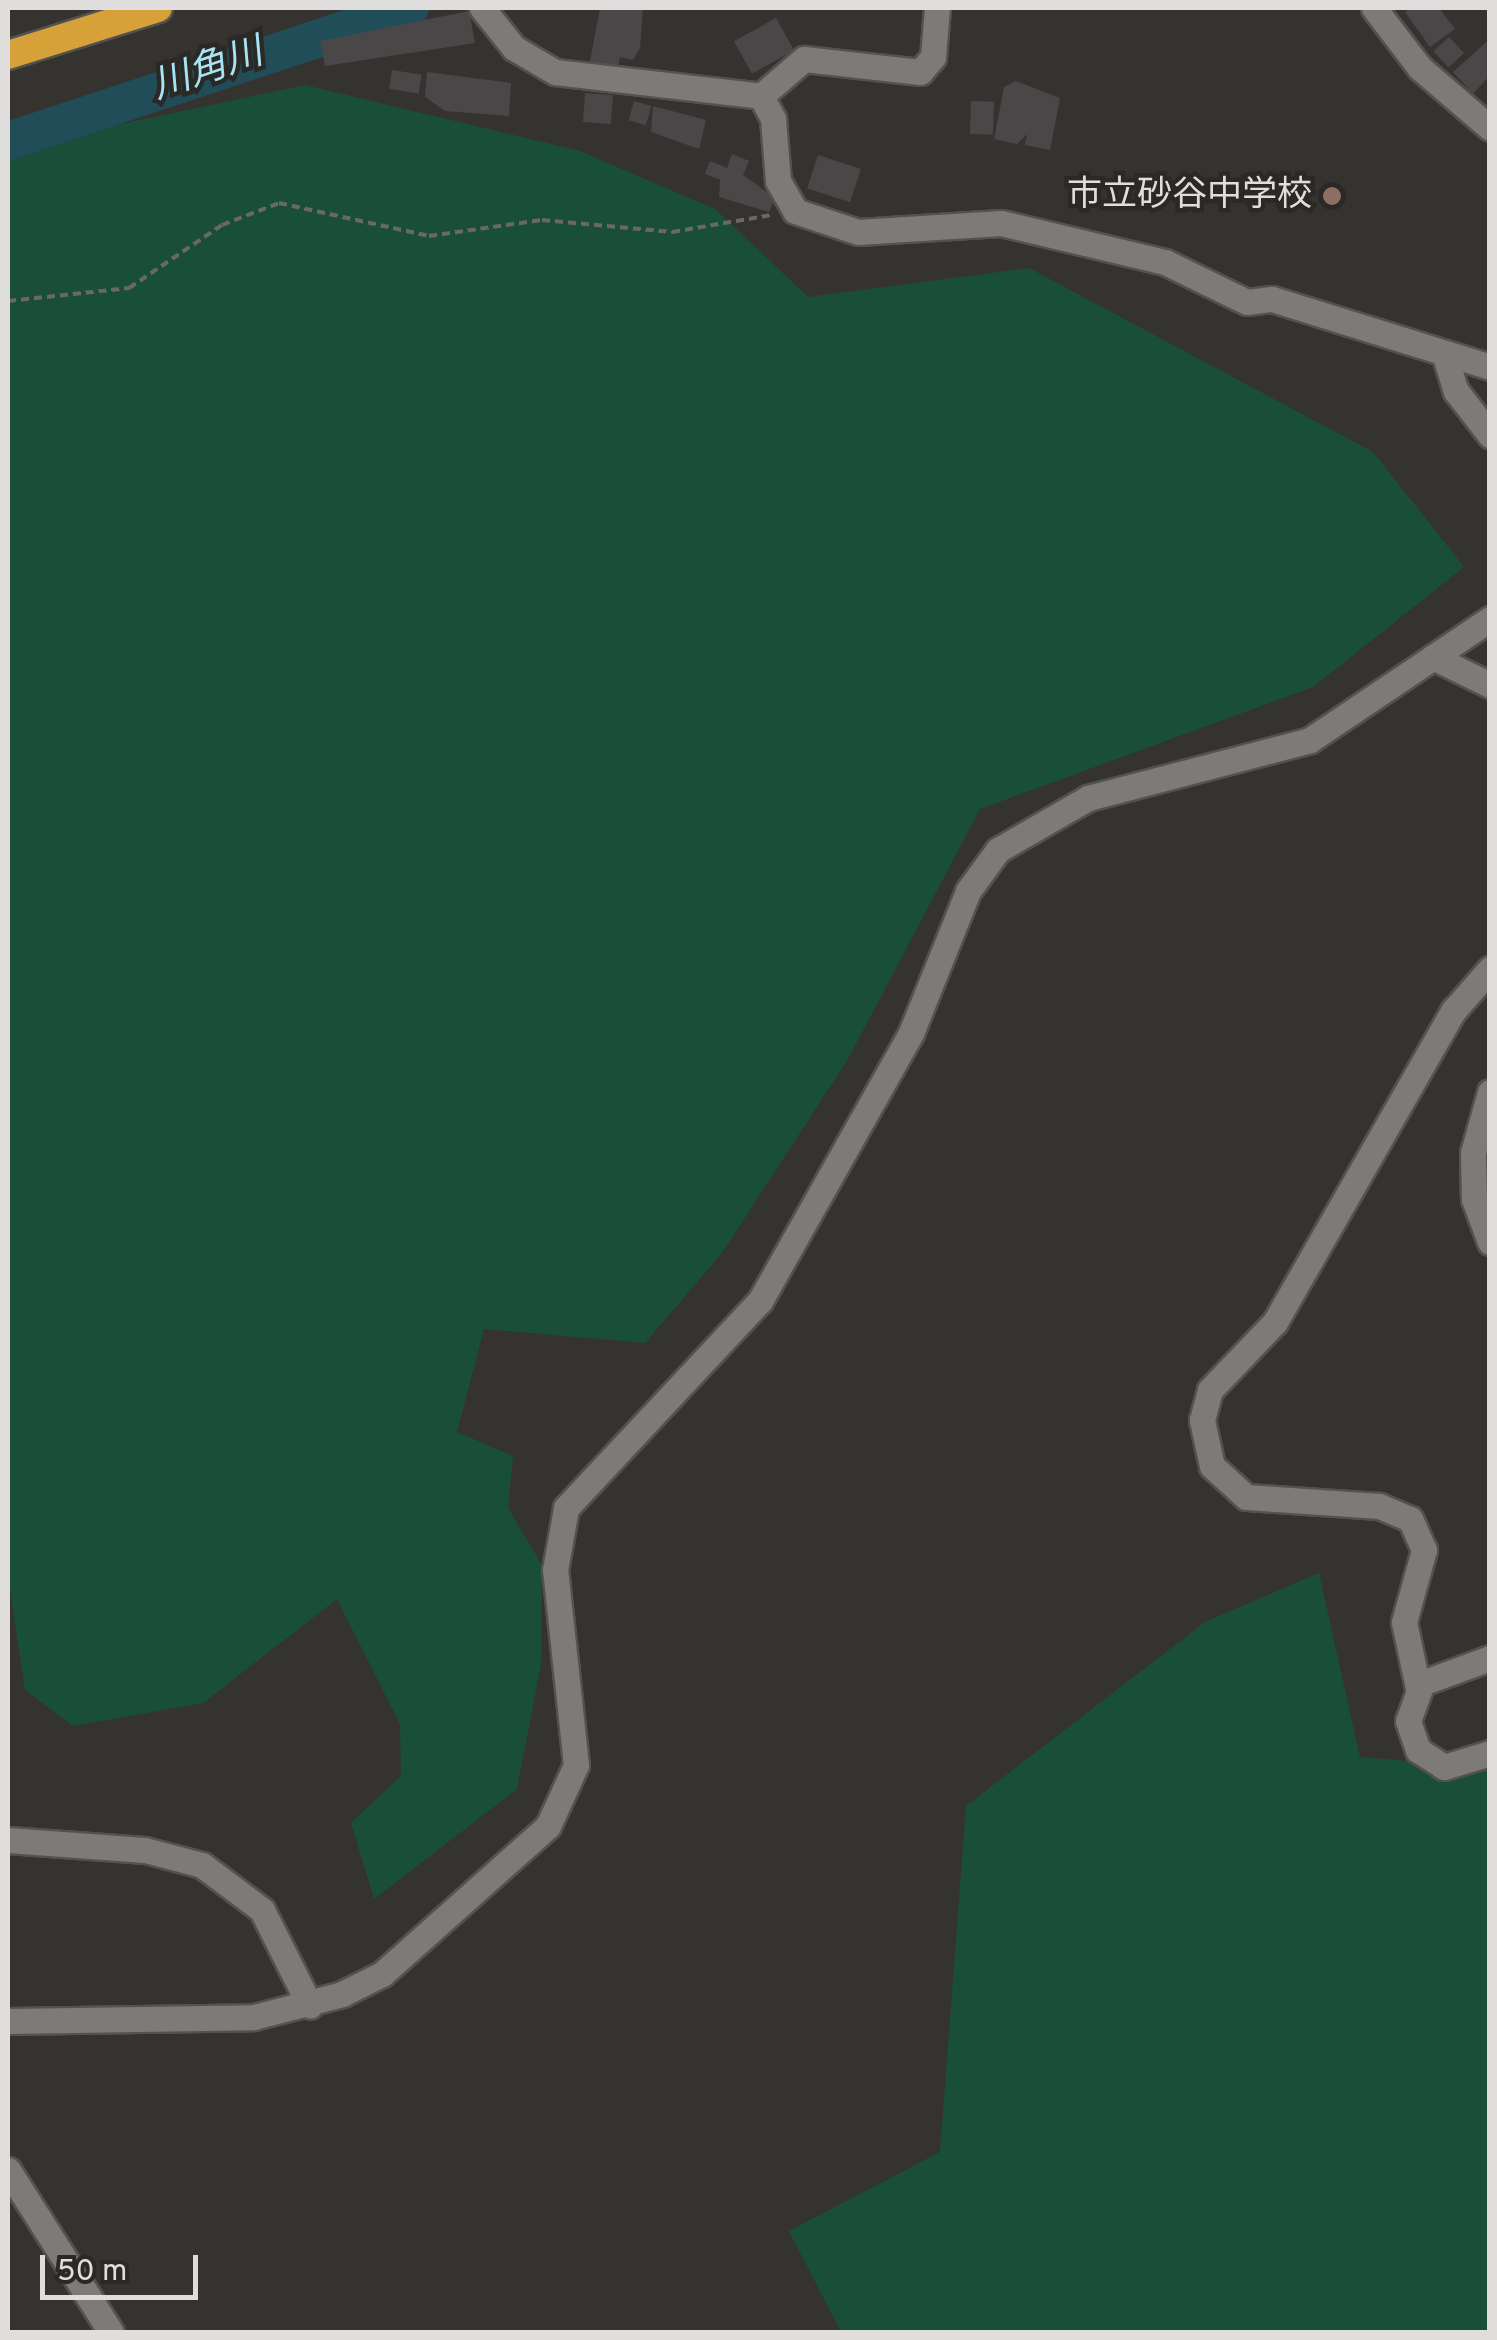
<!DOCTYPE html>
<meta charset="utf-8">
<style>
body{margin:0}
#map{position:relative;width:1497px;height:2340px;overflow:hidden;background:#353330;font-family:Overpass,"Noto Sans JP",sans-serif}
div>[style]{position:absolute}
[style*='--x']{left:calc(var(--x)*1px);top:calc(var(--y)*1px);width:calc(var(--w)*1px);rotate:calc(var(--a)*1deg)}
.green>*{inset:0;background:#194f3a}
.river>*{height:38px;margin:-19px;padding:0 19px;transform-origin:19px;border-radius:19px;background:#214d59}
.building>*{inset:0;background:#4a4749;transform-origin:0 0}
.path>*{height:4px;margin-top:-2px;transform-origin:0;background:repeating-linear-gradient(90deg,#6a6866 0 8px,transparent 0 13px)}
.roads{filter:drop-shadow(2px 0 #53524f) drop-shadow(-2px 0 #53524f) drop-shadow(0 2px #53524f) drop-shadow(0 -2px #53524f)}
.minor>*{height:25px;margin:-12.5px;padding:0 12.5px;transform-origin:12.5px;border-radius:12.5px;background:#7d7a77}
.tertiary>*{height:25px;margin:-12.5px;padding:0 12.5px;transform-origin:12.5px;border-radius:12.5px;background:#7d7a77}
.secondary>*{height:25px;margin:-12.5px;padding:0 12.5px;transform-origin:12.5px;border-radius:12.5px;background:#7d7a77}
.trunk>*{height:28px;margin:-14px;padding:0 14px;transform-origin:14px;border-radius:14px;background:#d6a138}
.dots>*{width:28px;height:28px;translate:-50% -50%;box-sizing:border-box;border:5px solid #2b2926;border-radius:50%}
span{translate:-50% -50%;white-space:nowrap;text-align:center;line-height:1.15;-webkit-text-stroke:9px #2b2926;paint-order:stroke}
.poi-label{font-size:35px;color:#dfdedc}
.right{translate:-100% -50%;text-align:right}
.water-label{font-size:38px;color:#a9e4f5;font-style:italic}
.frame{position:absolute;inset:0;border:10px solid #dfdedc;pointer-events:none}
.scale{position:absolute;left:40px;top:2255px;width:158px;height:45px;box-sizing:border-box;border:5px solid #dfdedc;border-top:0;padding-left:12px;font-size:30px;line-height:35px;white-space:nowrap;color:#dfdedc;-webkit-text-stroke:8px #2b2926;paint-order:stroke}
</style>
<div id="map">
<div class="green">
<i style="clip-path:polygon(305px 85px,580px 151px,715px 209px,808px 297px,1029px 268px,1373px 452px,1464px 567px,1313px 687px,980px 809px,848px 1059px,722px 1253px,645px 1343px,484px 1329px,457px 1432px,513px 1456px,508px 1508px,542px 1565px,541px 1664px,517px 1789px,374px 1899px,351px 1823px,401px 1776px,400px 1724px,337px 1599px,203px 1703px,73px 1726px,25px 1690px,8px 1577px,8px 148px)"></i>
<i style="clip-path:polygon(1319px 1573px,1360px 1757px,1489px 1768px,1489px 2332px,841px 2332px,789px 2231px,940px 2152px,966px 1806px,1205px 1622px)"></i>
</div>
<div class="river">
<i style="--x:8;--y:141;--w:423;--a:-18.3"></i>
</div>
<div class="building">
<i style="clip-path:polygon(600px 8px,643px 8px,640px 48px,633px 60px,620px 57px,617px 72px,589px 67px)"></i>
<i style="clip-path:polygon(1412px 8px,1439px 8px,1455px 29px,1430px 47px,1405px 12px)"></i>
<i style="clip-path:polygon(469px 11px,475px 43px,325px 66px,320px 41px)"></i>
<i style="left:776px;top:18px;width:37px;height:48px;rotate:61deg"></i>
<i style="left:1449px;top:37px;width:22px;height:21px;rotate:47deg"></i>
<i style="clip-path:polygon(1490px 39px,1490px 75px,1473px 94px,1453px 72px)"></i>
<i style="left:392px;top:70px;width:30px;height:19px;rotate:9deg"></i>
<i style="clip-path:polygon(427px 72px,511px 83px,509px 116px,445px 111px,425px 97px)"></i>
<i style="clip-path:polygon(1016px 81px,1060px 98px,1050px 150px,1025px 145px,1027px 134px,1017px 144px,994px 139px,1004px 87px)"></i>
<i style="left:585px;top:93px;width:28px;height:29px;rotate:4deg"></i>
<i style="left:634px;top:101px;width:18px;height:20px;rotate:16deg"></i>
<i style="left:971px;top:101px;width:23px;height:33px;rotate:2deg"></i>
<i style="clip-path:polygon(653px 106px,706px 120px,699px 149px,651px 132px)"></i>
<i style="clip-path:polygon(732px 154px,749px 161px,743px 175px,775px 198px,769px 212px,719px 197px,720px 180px,705px 174px,710px 161px,727px 168px)"></i>
<i style="left:818px;top:155px;width:45px;height:35px;rotate:18deg"></i>
</div>
<div class="path">
<i style="--x:8;--y:301;--w:122;--a:-6.1"></i>
<i style="--x:129;--y:288;--w:112;--a:-34.1"></i>
<i style="--x:222;--y:225;--w:61;--a:-21.1"></i>
<i style="--x:279;--y:203;--w:154;--a:12.4"></i>
<i style="--x:429;--y:236;--w:114;--a:-8.1"></i>
<i style="--x:542;--y:220;--w:131;--a:5.3"></i>
<i style="--x:672;--y:232;--w:100;--a:-9.7"></i>
</div>
<div class="roads">
<div class="minor">
<i style="--x:482;--y:8;--w:51;--a:51.3"></i>
<i style="--x:514;--y:48;--w:48;--a:30.3"></i>
<i style="--x:555;--y:72;--w:207;--a:6.6"></i>
<i style="--x:761;--y:96;--w:26;--a:62"></i>
<i style="--x:773;--y:119;--w:62;--a:85.4"></i>
<i style="--x:778;--y:181;--w:34;--a:60"></i>
<i style="--x:795;--y:211;--w:66;--a:18.4"></i>
<i style="--x:858;--y:232;--w:143;--a:-3.6"></i>
<i style="--x:1001;--y:223;--w:169;--a:13.4"></i>
<i style="--x:1165;--y:262;--w:91;--a:26"></i>
<i style="--x:1247;--y:302;--w:25;--a:-7"></i>
<i style="--x:1272;--y:299;--w:228;--a:17.3"></i>
<i style="--x:761;--y:96;--w:57;--a:-40.7"></i>
<i style="--x:804;--y:59;--w:117;--a:6.4"></i>
<i style="--x:920;--y:72;--w:20;--a:-49"></i>
<i style="--x:933;--y:57;--w:49;--a:-85.3"></i>
<i style="--x:1433;--y:657;--w:64;--a:26.2"></i>
<i style="--x:1490;--y:1092;--w:63;--a:105.6"></i>
<i style="--x:1473;--y:1153;--w:46;--a:88.8"></i>
<i style="--x:1474;--y:1199;--w:46;--a:69.6"></i>
<i style="--x:1490;--y:1658;--w:72;--a:159.8"></i>
<i style="--x:1422;--y:1683;--w:40;--a:110.2"></i>
<i style="--x:1408;--y:1721;--w:31;--a:71"></i>
<i style="--x:1418;--y:1750;--w:31;--a:33"></i>
<i style="--x:1444;--y:1767;--w:48;--a:-16.9"></i>
<i style="--x:1418;--y:1688;--w:67;--a:-102"></i>
<i style="--x:1404;--y:1622;--w:75;--a:-74.5"></i>
<i style="--x:1424;--y:1550;--w:34;--a:-114"></i>
<i style="--x:1410;--y:1519;--w:34;--a:-157"></i>
<i style="--x:1379;--y:1506;--w:133;--a:-176.1"></i>
<i style="--x:1246;--y:1497;--w:46;--a:-137.6"></i>
<i style="--x:1212;--y:1466;--w:47;--a:-102.3"></i>
<i style="--x:1202;--y:1420;--w:31;--a:-75"></i>
<i style="--x:1210;--y:1390;--w:94;--a:-46.3"></i>
<i style="--x:1275;--y:1322;--w:360;--a:-60.2"></i>
<i style="--x:1454;--y:1010;--w:55;--a:-48.7"></i>
<i style="--x:8;--y:1840;--w:137;--a:4.2"></i>
<i style="--x:145;--y:1850;--w:59;--a:14.7"></i>
<i style="--x:202;--y:1865;--w:75;--a:36.9"></i>
<i style="--x:262;--y:1910;--w:107;--a:63.4"></i>
<i style="--x:8;--y:2170;--w:192;--a:57.6"></i>
</div>
<div class="tertiary">
<i style="--x:1445;--y:356;--w:37;--a:73"></i>
<i style="--x:1456;--y:391;--w:56;--a:52.3"></i>
<i style="--x:8;--y:2021;--w:246;--a:-0.9"></i>
<i style="--x:254;--y:2017;--w:91;--a:-14.6"></i>
<i style="--x:342;--y:1994;--w:45;--a:-26.6"></i>
<i style="--x:382;--y:1974;--w:222;--a:-41.7"></i>
<i style="--x:548;--y:1826;--w:67;--a:-65.3"></i>
<i style="--x:576;--y:1765;--w:196;--a:-96.1"></i>
<i style="--x:555;--y:1570;--w:63;--a:-79.9"></i>
<i style="--x:566;--y:1508;--w:284;--a:-46.9"></i>
<i style="--x:760;--y:1301;--w:308;--a:-60.6"></i>
<i style="--x:911;--y:1033;--w:153;--a:-68.1"></i>
<i style="--x:968;--y:891;--w:51;--a:-53.8"></i>
<i style="--x:998;--y:850;--w:104;--a:-30"></i>
<i style="--x:1088;--y:798;--w:229;--a:-14.6"></i>
<i style="--x:1310;--y:740;--w:217;--a:-33.9"></i>
</div>
<div class="secondary">
<i style="--x:1374;--y:8;--w:76;--a:52.5"></i>
<i style="--x:1420;--y:68;--w:92;--a:40.6"></i>
</div>
<div class="trunk">
<i style="--x:8;--y:55;--w:157;--a:-17.4"></i>
</div>
</div>
<div class="dots">
<i style="left:1332px;top:196px;background:#8d6e63"></i>
</div>
<div class="poi-label">
<span class="right" style="left:1312px;top:196px">市立砂谷中学校</span>
</div>
<div class="water-label">
<span style="left:208px;top:71px;rotate:-19deg">川角川</span>
</div>
<div class="frame"></div>
<div class="scale">50 m</div>
</div>
